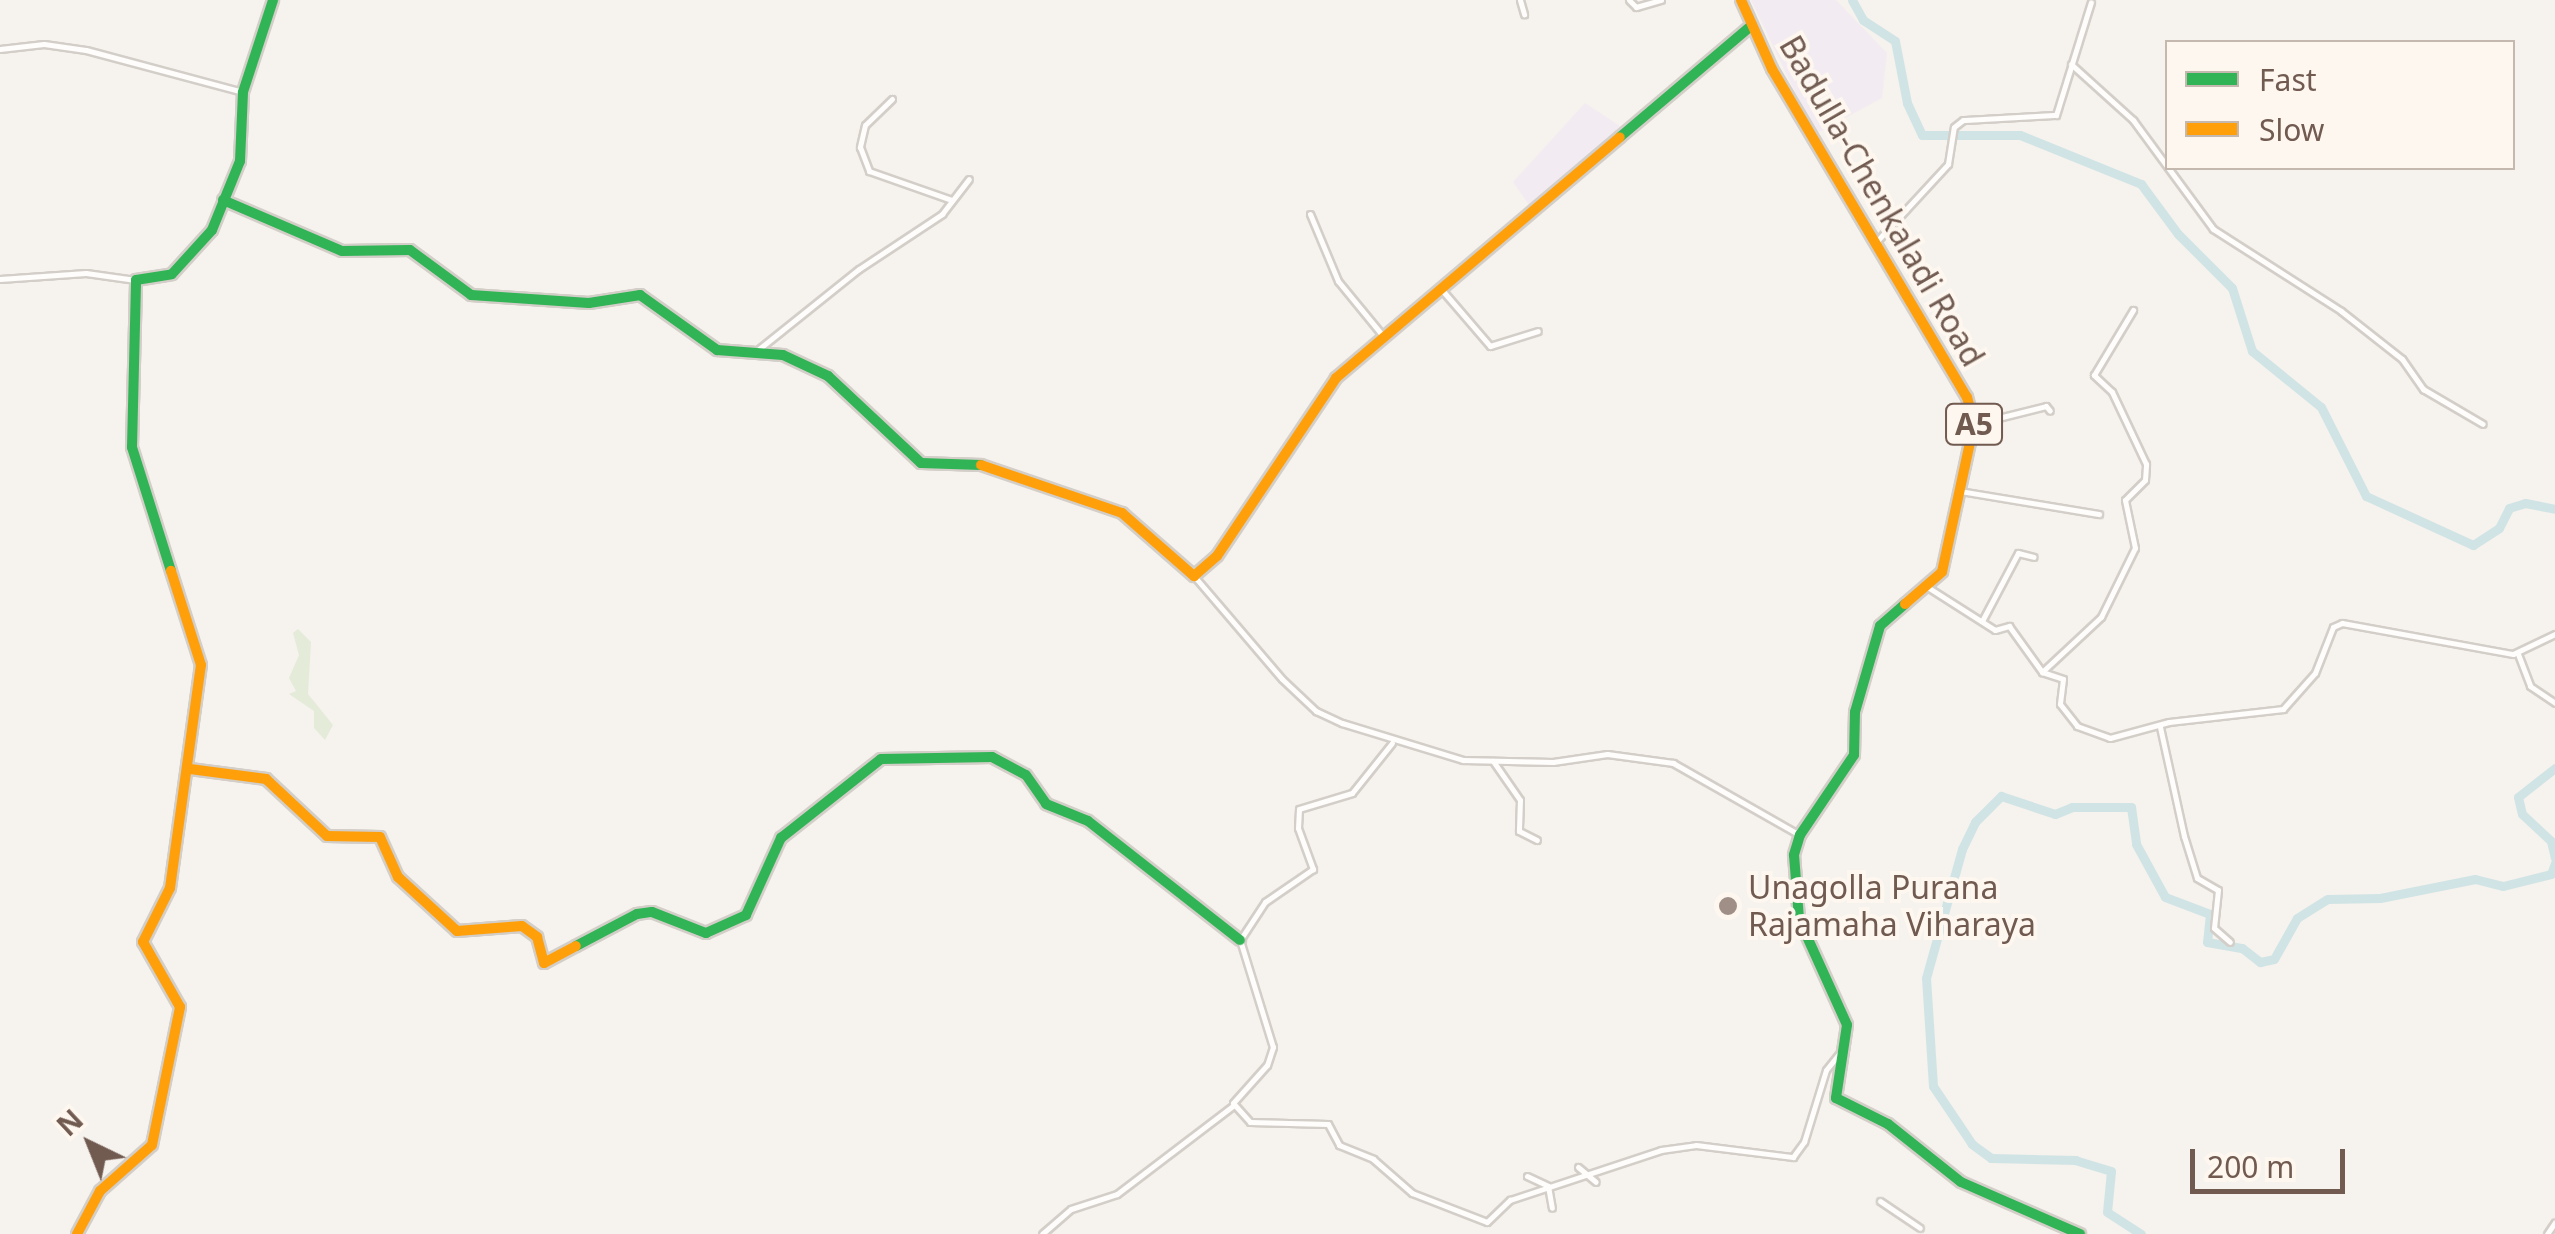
<!DOCTYPE html>
<style>
body{margin:0}
#map{position:relative;width:2555px;height:1234px;overflow:hidden;background:#f6f2ed;font-family:"Noto Sans",sans-serif}
div>[style]{position:absolute}
[style*='--x']{left:calc(var(--x)*1px);top:calc(var(--y)*1px);width:calc(var(--w)*1px);rotate:calc(var(--a)*1deg)}
.education>*{inset:0;background:#f3ebf2}
.green>*{inset:0;background:#e4ebd9}
.river>*{height:9px;margin:-4.5px;padding:0 4.5px;transform-origin:4.5px;border-radius:4.5px;background:#d0e4e5}
.roads{filter:drop-shadow(2px 0 #d3cec8) drop-shadow(-2px 0 #d3cec8) drop-shadow(0 2px #d3cec8) drop-shadow(0 -2px #d3cec8)}
.street>*{height:5px;margin:-2.5px;padding:0 2.5px;transform-origin:2.5px;border-radius:2.5px;background:#fefdfc}
.fast>*{height:10px;margin:-5px;padding:0 5px;transform-origin:5px;border-radius:5px;background:#30b455}
.slow>*{height:10px;margin:-5px;padding:0 5px;transform-origin:5px;border-radius:5px;background:#ff9f0a}
.dots>*{width:28px;height:28px;translate:-50% -50%;box-sizing:border-box;border:5px solid #fdf7ef;border-radius:50%}
span{translate:-50% -50%;white-space:nowrap;text-align:center;line-height:1.15;-webkit-text-stroke:8px #fdf7ef;paint-order:stroke}
.shield-label span{padding:2px 8px;background:#fdf7ef;border:2px solid;border-radius:8px;-webkit-text-stroke-width:0}
.shield-label{font-size:30px;color:#715a50;font-weight:700}
.street-label{font-size:32px;color:#715a50}
.poi-label{font-size:32px;color:#715a50}
.left{translate:0 -50%;text-align:left}
.legend{position:absolute;left:2165px;top:40px;width:350px;height:130px;box-sizing:border-box;background:#fdf7ef;border:2px solid #c5b8af;margin:0;padding:12px 18px;list-style:none;font-size:30px;color:#715a50}
.legend li{display:flex;align-items:center;gap:20px;height:50px}
.legend b{width:50px;border:2px solid #c5b8af}
.north{position:absolute;left:40px;top:1094px;width:100px;height:100px;-webkit-text-stroke:8px #fdf7ef;paint-order:stroke;rotate:317deg;font-size:28px;font-weight:700;line-height:40px;text-align:center;color:#715a50}
.north::after{content:'';display:block;margin:auto;width:35px;height:45px;background:#715a50;clip-path:polygon(50% 0,100% 100%,50% 72%,0 100%)}
.scale{position:absolute;left:2190px;top:1149px;width:155px;height:45px;box-sizing:border-box;border:5px solid #715a50;border-top:0;padding-left:12px;font-size:30px;line-height:35px;white-space:nowrap;color:#715a50;-webkit-text-stroke:8px #fdf7ef;paint-order:stroke}
</style>
<div id="map">
<div class="education">
<i style="clip-path:polygon(1751px 0,1836px 0,1887px 53px,1882px 98px,1815px 134px)"></i>
<i style="clip-path:polygon(1585px 103px,1623px 128px,1590px 167px,1532px 209px,1513px 182px)"></i>
</div>
<div class="green">
<i style="clip-path:polygon(298px 629px,311px 642px,308px 694px,333px 725px,325px 740px,314px 728px,314px 711px,289px 694px,296px 691px,289px 678px,299px 655px,293px 633px)"></i>
</div>
<div class="river">
<i style="--x:1852;--y:0;--w:23;--a:61"></i>
<i style="--x:1863;--y:20;--w:38;--a:33"></i>
<i style="--x:1895;--y:41;--w:63;--a:79"></i>
<i style="--x:1907;--y:103;--w:35;--a:65"></i>
<i style="--x:1922;--y:135;--w:98;--a:0"></i>
<i style="--x:2020;--y:135;--w:131;--a:22"></i>
<i style="--x:2141;--y:184;--w:62;--a:53.5"></i>
<i style="--x:2178;--y:234;--w:76;--a:45"></i>
<i style="--x:2232;--y:288;--w:66;--a:72.4"></i>
<i style="--x:2252;--y:351;--w:89;--a:39.1"></i>
<i style="--x:2321;--y:407;--w:100;--a:63.2"></i>
<i style="--x:2366;--y:496;--w:118;--a:24.6"></i>
<i style="--x:2473;--y:545;--w:31;--a:-33"></i>
<i style="--x:2499;--y:528;--w:22;--a:-63"></i>
<i style="--x:2509;--y:508;--w:17;--a:-17"></i>
<i style="--x:2525;--y:503;--w:31;--a:11"></i>
<i style="--x:2555;--y:768;--w:47;--a:141.9"></i>
<i style="--x:2518;--y:797;--w:17;--a:77"></i>
<i style="--x:2522;--y:814;--w:40;--a:43"></i>
<i style="--x:2551;--y:841;--w:17;--a:77"></i>
<i style="--x:2141;--y:1234;--w:40;--a:-147.1"></i>
<i style="--x:2107;--y:1212;--w:41;--a:-84.4"></i>
<i style="--x:2111;--y:1171;--w:37;--a:-163"></i>
<i style="--x:2076;--y:1160;--w:85;--a:-178.7"></i>
<i style="--x:1991;--y:1158;--w:24;--a:-144"></i>
<i style="--x:1972;--y:1144;--w:70;--a:-123.9"></i>
<i style="--x:1933;--y:1086;--w:108;--a:-93.7"></i>
<i style="--x:1926;--y:978;--w:134;--a:-74.4"></i>
<i style="--x:1962;--y:849;--w:30;--a:-64"></i>
<i style="--x:1975;--y:822;--w:37;--a:-45"></i>
<i style="--x:2001;--y:796;--w:57;--a:18.4"></i>
<i style="--x:2055;--y:814;--w:18;--a:-22"></i>
<i style="--x:2072;--y:807;--w:59;--a:0"></i>
<i style="--x:2131;--y:807;--w:37;--a:82"></i>
<i style="--x:2136;--y:844;--w:60;--a:61.3"></i>
<i style="--x:2165;--y:897;--w:48;--a:20.7"></i>
<i style="--x:2210;--y:914;--w:28;--a:96"></i>
<i style="--x:2207;--y:942;--w:36;--a:10"></i>
<i style="--x:2242;--y:948;--w:23;--a:38"></i>
<i style="--x:2260;--y:962;--w:14;--a:-12"></i>
<i style="--x:2274;--y:959;--w:47;--a:-60.7"></i>
<i style="--x:2297;--y:918;--w:36;--a:-32"></i>
<i style="--x:2328;--y:899;--w:52;--a:-1.1"></i>
<i style="--x:2380;--y:898;--w:97;--a:-11.3"></i>
<i style="--x:2475;--y:879;--w:29;--a:14"></i>
<i style="--x:2503;--y:886;--w:49;--a:-14"></i>
<i style="--x:2551;--y:874;--w:12;--a:-70"></i>
</div>
<div class="roads">
<div class="street">
<i style="--x:1520;--y:0;--w:15;--a:74"></i>
<i style="--x:1629;--y:0;--w:10;--a:45"></i>
<i style="--x:1636;--y:7;--w:26;--a:-16"></i>
<i style="--x:0;--y:49;--w:44;--a:-6.5"></i>
<i style="--x:44;--y:44;--w:42;--a:8.1"></i>
<i style="--x:86;--y:50;--w:163;--a:15"></i>
<i style="--x:2071;--y:64;--w:84;--a:42.1"></i>
<i style="--x:2133;--y:120;--w:135;--a:53.7"></i>
<i style="--x:2213;--y:229;--w:152;--a:32.6"></i>
<i style="--x:2341;--y:311;--w:78;--a:38.2"></i>
<i style="--x:2402;--y:359;--w:37;--a:55"></i>
<i style="--x:2423;--y:389;--w:69;--a:30.3"></i>
<i style="--x:892;--y:99;--w:37;--a:136"></i>
<i style="--x:865;--y:125;--w:23;--a:103"></i>
<i style="--x:860;--y:147;--w:26;--a:69"></i>
<i style="--x:869;--y:171;--w:88;--a:19.3"></i>
<i style="--x:1310;--y:214;--w:73;--a:67.3"></i>
<i style="--x:1338;--y:281;--w:71;--a:50.7"></i>
<i style="--x:1877;--y:241;--w:105;--a:-47.3"></i>
<i style="--x:1948;--y:164;--w:37;--a:-81"></i>
<i style="--x:1954;--y:127;--w:11;--a:-38"></i>
<i style="--x:1963;--y:120;--w:93;--a:-3.1"></i>
<i style="--x:2056;--y:115;--w:118;--a:-72.8"></i>
<i style="--x:0;--y:279;--w:86;--a:-4"></i>
<i style="--x:86;--y:273;--w:50;--a:8"></i>
<i style="--x:1442;--y:290;--w:74;--a:49.4"></i>
<i style="--x:1490;--y:346;--w:50;--a:-17.4"></i>
<i style="--x:754;--y:353;--w:134;--a:-38.7"></i>
<i style="--x:859;--y:269;--w:100;--a:-33.5"></i>
<i style="--x:942;--y:214;--w:44;--a:-52.4"></i>
<i style="--x:1974;--y:424;--w:74;--a:-14"></i>
<i style="--x:2046;--y:406;--w:6;--a:51"></i>
<i style="--x:1960;--y:491;--w:141;--a:9.4"></i>
<i style="--x:1194;--y:576;--w:135;--a:49.5"></i>
<i style="--x:1282;--y:679;--w:47;--a:43.3"></i>
<i style="--x:1316;--y:711;--w:29;--a:25"></i>
<i style="--x:1342;--y:723;--w:127;--a:17"></i>
<i style="--x:1463;--y:760;--w:90;--a:1.3"></i>
<i style="--x:1553;--y:762;--w:55;--a:-8.4"></i>
<i style="--x:1607;--y:754;--w:67;--a:7.8"></i>
<i style="--x:1673;--y:763;--w:146;--a:29.6"></i>
<i style="--x:1929;--y:588;--w:78;--a:32.5"></i>
<i style="--x:1995;--y:630;--w:15;--a:-16"></i>
<i style="--x:2009;--y:626;--w:57;--a:54.3"></i>
<i style="--x:2042;--y:672;--w:22;--a:18"></i>
<i style="--x:2063;--y:679;--w:25;--a:97"></i>
<i style="--x:2060;--y:704;--w:28;--a:52"></i>
<i style="--x:2077;--y:726;--w:35;--a:20"></i>
<i style="--x:2110;--y:738;--w:61;--a:-15.2"></i>
<i style="--x:2169;--y:722;--w:115;--a:-6.5"></i>
<i style="--x:2283;--y:709;--w:48;--a:-48.4"></i>
<i style="--x:2315;--y:673;--w:49;--a:-68.6"></i>
<i style="--x:2333;--y:627;--w:10;--a:-24"></i>
<i style="--x:2342;--y:623;--w:174;--a:10.3"></i>
<i style="--x:2513;--y:654;--w:47;--a:-25.5"></i>
<i style="--x:1982;--y:621;--w:77;--a:-62.1"></i>
<i style="--x:2018;--y:553;--w:16;--a:14"></i>
<i style="--x:2518;--y:654;--w:34;--a:69"></i>
<i style="--x:2530;--y:686;--w:30;--a:34"></i>
<i style="--x:2042;--y:672;--w:81;--a:-43"></i>
<i style="--x:2101;--y:617;--w:77;--a:-63.8"></i>
<i style="--x:2135;--y:548;--w:49;--a:-101.8"></i>
<i style="--x:2125;--y:500;--w:28;--a:-45"></i>
<i style="--x:2145;--y:480;--w:16;--a:-86"></i>
<i style="--x:2146;--y:464;--w:80;--a:-115.3"></i>
<i style="--x:2112;--y:392;--w:25;--a:-137"></i>
<i style="--x:2094;--y:375;--w:76;--a:-59"></i>
<i style="--x:2160;--y:727;--w:112;--a:77.6"></i>
<i style="--x:2184;--y:836;--w:44;--a:72.8"></i>
<i style="--x:2197;--y:878;--w:24;--a:30"></i>
<i style="--x:2218;--y:890;--w:38;--a:96"></i>
<i style="--x:2214;--y:928;--w:21;--a:41"></i>
<i style="--x:1392;--y:743;--w:64;--a:128.7"></i>
<i style="--x:1352;--y:793;--w:55;--a:163.2"></i>
<i style="--x:1299;--y:809;--w:19;--a:93"></i>
<i style="--x:1298;--y:828;--w:44;--a:69.9"></i>
<i style="--x:1313;--y:869;--w:58;--a:145.5"></i>
<i style="--x:1265;--y:902;--w:45;--a:123.3"></i>
<i style="--x:1240;--y:940;--w:112;--a:72.9"></i>
<i style="--x:1273;--y:1047;--w:19;--a:108"></i>
<i style="--x:1267;--y:1065;--w:51;--a:131.8"></i>
<i style="--x:1233;--y:1103;--w:25;--a:48"></i>
<i style="--x:1250;--y:1122;--w:78;--a:1.5"></i>
<i style="--x:1328;--y:1124;--w:24;--a:62"></i>
<i style="--x:1339;--y:1145;--w:37;--a:22"></i>
<i style="--x:1373;--y:1159;--w:52;--a:41.1"></i>
<i style="--x:1412;--y:1193;--w:80;--a:21.1"></i>
<i style="--x:1487;--y:1222;--w:32;--a:-44"></i>
<i style="--x:1510;--y:1200;--w:159;--a:-18.3"></i>
<i style="--x:1661;--y:1150;--w:35;--a:-8"></i>
<i style="--x:1696;--y:1145;--w:98;--a:7.1"></i>
<i style="--x:1793;--y:1157;--w:19;--a:-54"></i>
<i style="--x:1804;--y:1142;--w:75;--a:-73"></i>
<i style="--x:1826;--y:1070;--w:22;--a:-51"></i>
<i style="--x:1493;--y:761;--w:47;--a:55.3"></i>
<i style="--x:1520;--y:800;--w:31;--a:92"></i>
<i style="--x:1519;--y:831;--w:20;--a:27"></i>
<i style="--x:1578;--y:1167;--w:23;--a:40"></i>
<i style="--x:1527;--y:1176;--w:23;--a:25"></i>
<i style="--x:1548;--y:1186;--w:22;--a:80"></i>
<i style="--x:1880;--y:1201;--w:48;--a:34"></i>
<i style="--x:1042;--y:1234;--w:38;--a:-41"></i>
<i style="--x:1071;--y:1209;--w:48;--a:-18.1"></i>
<i style="--x:1117;--y:1194;--w:147;--a:-37.3"></i>
<i style="--x:2547;--y:1234;--w:14;--a:-56"></i>
</div>
<div class="fast">
<i style="--x:1620;--y:137;--w:173;--a:-40.3"></i>
<i style="--x:223;--y:200;--w:129;--a:23.2"></i>
<i style="--x:342;--y:251;--w:68;--a:-0.8"></i>
<i style="--x:410;--y:250;--w:76;--a:36.4"></i>
<i style="--x:471;--y:295;--w:118;--a:3.9"></i>
<i style="--x:589;--y:303;--w:52;--a:-8.9"></i>
<i style="--x:640;--y:295;--w:95;--a:35.5"></i>
<i style="--x:717;--y:350;--w:66;--a:4.3"></i>
<i style="--x:783;--y:355;--w:50;--a:25"></i>
<i style="--x:828;--y:376;--w:127;--a:43.1"></i>
<i style="--x:921;--y:463;--w:60;--a:1.9"></i>
<i style="--x:171;--y:571;--w:130;--a:-107.5"></i>
<i style="--x:132;--y:447;--w:167;--a:-88.6"></i>
<i style="--x:136;--y:280;--w:36;--a:-9"></i>
<i style="--x:172;--y:274;--w:59;--a:-47.7"></i>
<i style="--x:212;--y:230;--w:74;--a:-67.9"></i>
<i style="--x:240;--y:161;--w:69;--a:-87.5"></i>
<i style="--x:243;--y:92;--w:97;--a:-71.9"></i>
<i style="--x:1905;--y:604;--w:33;--a:139"></i>
<i style="--x:1880;--y:626;--w:90;--a:106.2"></i>
<i style="--x:1855;--y:712;--w:43;--a:91.3"></i>
<i style="--x:1854;--y:755;--w:97;--a:124"></i>
<i style="--x:1800;--y:835;--w:21;--a:107"></i>
<i style="--x:1794;--y:855;--w:64;--a:85.5"></i>
<i style="--x:1799;--y:919;--w:116;--a:65.6"></i>
<i style="--x:1847;--y:1025;--w:74;--a:98.6"></i>
<i style="--x:1836;--y:1098;--w:58;--a:26.6"></i>
<i style="--x:1888;--y:1124;--w:93;--a:38.5"></i>
<i style="--x:1961;--y:1182;--w:130;--a:23.6"></i>
<i style="--x:576;--y:946;--w:69;--a:-27.7"></i>
<i style="--x:637;--y:914;--w:15;--a:-8"></i>
<i style="--x:652;--y:912;--w:58;--a:21.3"></i>
<i style="--x:706;--y:933;--w:44;--a:-24.2"></i>
<i style="--x:746;--y:915;--w:85;--a:-65.6"></i>
<i style="--x:781;--y:838;--w:127;--a:-38.3"></i>
<i style="--x:881;--y:759;--w:111;--a:-1"></i>
<i style="--x:992;--y:757;--w:38;--a:28"></i>
<i style="--x:1026;--y:775;--w:35;--a:55"></i>
<i style="--x:1046;--y:804;--w:45;--a:22"></i>
<i style="--x:1088;--y:821;--w:193;--a:38.1"></i>
</div>
<div class="slow">
<i style="--x:1741;--y:0;--w:76;--a:65.8"></i>
<i style="--x:1772;--y:69;--w:382;--a:59.3"></i>
<i style="--x:1967;--y:397;--w:28;--a:75"></i>
<i style="--x:1974;--y:424;--w:151;--a:102.2"></i>
<i style="--x:1942;--y:572;--w:49;--a:139.1"></i>
<i style="--x:981;--y:465;--w:149;--a:18.8"></i>
<i style="--x:1122;--y:513;--w:96;--a:41.2"></i>
<i style="--x:1194;--y:576;--w:30;--a:-41"></i>
<i style="--x:1217;--y:556;--w:214;--a:-56.2"></i>
<i style="--x:1336;--y:378;--w:372;--a:-40.3"></i>
<i style="--x:190;--y:769;--w:77;--a:7.5"></i>
<i style="--x:266;--y:779;--w:83;--a:43.1"></i>
<i style="--x:327;--y:836;--w:53;--a:1.1"></i>
<i style="--x:380;--y:837;--w:44;--a:65.8"></i>
<i style="--x:398;--y:877;--w:80;--a:42.5"></i>
<i style="--x:457;--y:931;--w:65;--a:-4.4"></i>
<i style="--x:522;--y:926;--w:19;--a:36"></i>
<i style="--x:537;--y:937;--w:27;--a:75"></i>
<i style="--x:544;--y:963;--w:36;--a:-28"></i>
<i style="--x:77;--y:1234;--w:49;--a:-61.9"></i>
<i style="--x:100;--y:1191;--w:69;--a:-41.5"></i>
<i style="--x:152;--y:1145;--w:141;--a:-78.5"></i>
<i style="--x:180;--y:1007;--w:75;--a:-119.6"></i>
<i style="--x:143;--y:942;--w:60;--a:-63.4"></i>
<i style="--x:170;--y:888;--w:225;--a:-82.1"></i>
<i style="--x:201;--y:665;--w:99;--a:-107.7"></i>
</div>
</div>
<div class="dots">
<i style="left:1728px;top:906px;background:#a08f87"></i>
</div>
<div class="shield-label">
<span style="left:1974px;top:424px">A5</span>
</div>
<div class="street-label">
<span style="left:1882px;top:201px;rotate:60deg">Badulla-Chenkaladi Road</span>
</div>
<div class="poi-label">
<span class="left" style="left:1748px;top:906px">Unagolla Purana<br>Rajamaha Viharaya</span>
</div>
<ul class="legend">
<li><b style="height:12px;background:#30b455"></b>Fast</li>
<li><b style="height:12px;background:#ff9f0a"></b>Slow</li>
</ul>
<div class="north">N</div>
<div class="scale">200 m</div>
</div>
